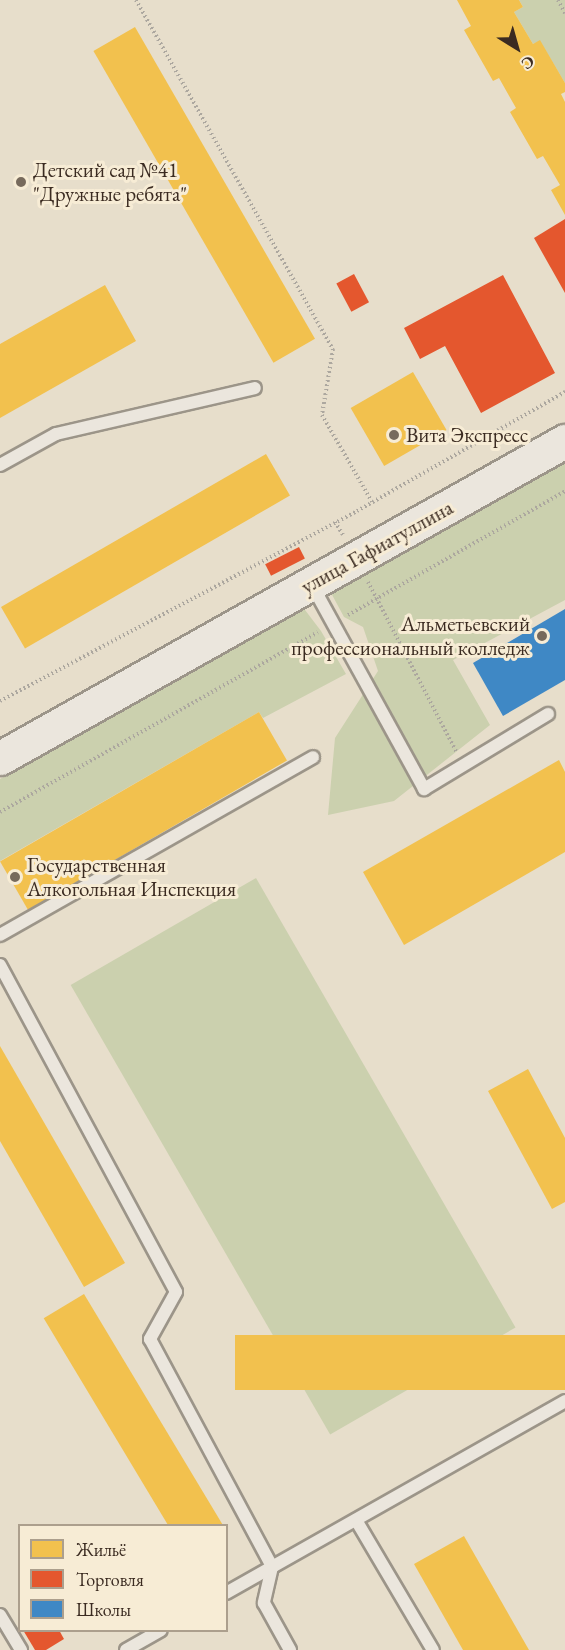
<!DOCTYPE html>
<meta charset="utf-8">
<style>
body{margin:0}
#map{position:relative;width:565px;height:1650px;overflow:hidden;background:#e7decb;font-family:"EB Garamond",serif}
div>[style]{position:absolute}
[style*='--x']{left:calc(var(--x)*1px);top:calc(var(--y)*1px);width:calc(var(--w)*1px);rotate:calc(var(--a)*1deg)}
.green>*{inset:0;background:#cbd0ae;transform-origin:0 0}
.homes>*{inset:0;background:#f2c14e;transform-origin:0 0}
.shops>*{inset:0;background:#e4572e;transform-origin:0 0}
.schools>*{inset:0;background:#3f88c5}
.path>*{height:4px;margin-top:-2px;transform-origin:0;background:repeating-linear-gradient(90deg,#aca79f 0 1.5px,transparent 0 4.5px)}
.roads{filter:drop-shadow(2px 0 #9c9589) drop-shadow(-2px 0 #9c9589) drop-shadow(0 2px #9c9589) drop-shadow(0 -2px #9c9589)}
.lane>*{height:12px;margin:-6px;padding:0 6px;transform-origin:6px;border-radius:6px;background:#ebe6dd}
.secondary>*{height:33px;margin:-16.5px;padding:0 16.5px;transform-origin:16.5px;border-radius:16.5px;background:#ebe6dd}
.dots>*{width:16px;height:16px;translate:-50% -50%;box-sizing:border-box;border:3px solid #f7ecd5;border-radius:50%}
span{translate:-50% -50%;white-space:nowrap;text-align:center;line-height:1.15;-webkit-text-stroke:6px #f7ecd5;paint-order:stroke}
.poi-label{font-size:21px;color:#3b2b21}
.left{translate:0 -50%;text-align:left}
.right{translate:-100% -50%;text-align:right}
.street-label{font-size:21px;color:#3b2b21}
.legend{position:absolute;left:18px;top:1524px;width:210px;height:108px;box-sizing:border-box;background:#f7ecd5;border:2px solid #ac9f8d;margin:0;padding:8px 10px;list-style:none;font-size:18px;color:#3b2b21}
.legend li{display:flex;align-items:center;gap:12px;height:30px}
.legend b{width:30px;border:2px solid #ac9f8d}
.north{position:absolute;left:487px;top:18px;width:60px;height:60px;-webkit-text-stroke:4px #f7ecd5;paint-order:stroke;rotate:143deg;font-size:16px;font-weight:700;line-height:24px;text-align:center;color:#3b2b21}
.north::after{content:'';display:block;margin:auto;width:21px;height:27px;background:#3b2b21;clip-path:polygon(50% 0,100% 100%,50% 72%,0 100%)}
</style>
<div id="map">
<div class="green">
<i style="clip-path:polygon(519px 0,565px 0,565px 83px,540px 41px,533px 44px,514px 12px,523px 7px)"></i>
<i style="clip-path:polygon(565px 458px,565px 600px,453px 660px,490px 725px,394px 801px,328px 815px,335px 738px,378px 671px,363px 627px,344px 617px,330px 591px)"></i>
<i style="clip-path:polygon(302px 606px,321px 631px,346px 674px,263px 718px,259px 712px,0 861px,0 779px)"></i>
<i style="left:256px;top:878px;width:519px;height:214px;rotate:60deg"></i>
</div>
<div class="homes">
<i style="clip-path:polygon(457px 0,519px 0,523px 7px,514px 12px,533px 44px,540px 40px,565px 83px,565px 92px,561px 94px,565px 102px,565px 215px,551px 190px,560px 185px,543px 156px,537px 159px,510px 112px,516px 108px,499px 78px,493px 81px,464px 30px,471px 26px)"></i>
<i style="left:135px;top:27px;width:360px;height:48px;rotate:60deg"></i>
<i style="clip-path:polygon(105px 285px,136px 341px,0 418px,0 344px)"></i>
<i style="left:413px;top:372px;width:67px;height:72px;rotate:60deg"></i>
<i style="left:266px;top:454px;width:48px;height:306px;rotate:60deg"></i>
<i style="left:259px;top:712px;width:56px;height:299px;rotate:60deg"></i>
<i style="clip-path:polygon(559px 760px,565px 772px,565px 852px,404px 945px,363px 872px)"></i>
<i style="clip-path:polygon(0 1046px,125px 1263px,84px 1287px,0 1141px)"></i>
<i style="clip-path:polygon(528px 1069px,565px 1138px,565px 1202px,552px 1209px,488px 1091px)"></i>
<i style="left:84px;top:1294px;width:269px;height:47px;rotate:59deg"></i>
<i style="left:565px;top:1335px;width:55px;height:330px;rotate:90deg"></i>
<i style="clip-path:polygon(464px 1536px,529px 1650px,463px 1650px,414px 1564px)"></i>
</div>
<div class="shops">
<i style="clip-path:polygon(565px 219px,565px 293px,534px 238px)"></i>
<i style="left:354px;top:274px;width:32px;height:20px;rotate:62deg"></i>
<i style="clip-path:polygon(503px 275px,555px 373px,481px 413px,445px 346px,420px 359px,404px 328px)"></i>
<i style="left:299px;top:547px;width:13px;height:38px;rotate:63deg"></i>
<i style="clip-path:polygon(23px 1630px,59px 1630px,64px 1639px,46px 1650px,35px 1650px)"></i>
</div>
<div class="schools">
<i style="clip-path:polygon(565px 609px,565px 680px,503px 716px,473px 663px)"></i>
</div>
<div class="path">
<i style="--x:136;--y:0;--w:401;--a:60.6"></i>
<i style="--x:333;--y:349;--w:67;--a:99.5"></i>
<i style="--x:322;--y:415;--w:100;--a:60.1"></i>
<i style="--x:558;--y:0;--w:15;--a:62"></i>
<i style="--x:335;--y:522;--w:15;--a:58"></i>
<i style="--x:368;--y:582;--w:191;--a:62.5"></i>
<i style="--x:348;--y:615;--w:250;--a:-29.7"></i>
<i style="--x:0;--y:701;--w:404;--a:-28"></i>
<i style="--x:357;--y:511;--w:240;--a:-29.8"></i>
<i style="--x:0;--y:812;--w:365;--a:-29.5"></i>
</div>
<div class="roads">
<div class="lane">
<i style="--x:0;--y:465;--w:64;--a:-29"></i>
<i style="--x:56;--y:434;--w:204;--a:-13"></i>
<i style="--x:312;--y:585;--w:233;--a:61.2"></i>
<i style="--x:424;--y:789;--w:145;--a:-31.2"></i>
<i style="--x:0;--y:935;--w:360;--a:-29.6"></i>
<i style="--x:0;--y:965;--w:371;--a:61.7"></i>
<i style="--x:176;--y:1292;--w:54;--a:119"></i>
<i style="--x:150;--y:1339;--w:259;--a:61.8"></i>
<i style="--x:272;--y:1567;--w:37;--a:103"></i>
<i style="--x:264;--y:1603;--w:54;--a:61"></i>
<i style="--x:356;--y:1520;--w:151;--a:59.4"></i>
<i style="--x:226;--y:1593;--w:390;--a:-29.5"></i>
<i style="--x:0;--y:1615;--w:41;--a:59"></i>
<i style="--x:126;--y:1650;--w:40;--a:-29.7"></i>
</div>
<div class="secondary">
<i style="--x:0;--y:758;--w:648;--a:-29.3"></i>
</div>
</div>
<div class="dots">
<i style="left:21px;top:182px;background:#776a5c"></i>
<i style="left:394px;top:435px;background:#776a5c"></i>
<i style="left:542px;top:636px;background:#776a5c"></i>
<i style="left:15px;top:877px;background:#776a5c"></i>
</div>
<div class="poi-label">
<span class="left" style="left:33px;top:182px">Детский сад №41<br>"Дружные ребята"</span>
<span class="left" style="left:406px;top:435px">Вита Экспресс</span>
<span class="right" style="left:530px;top:636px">Альметьевский<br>профессиональный колледж</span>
<span class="left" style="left:27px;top:877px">Государственная<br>Алкогольная Инспекция</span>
</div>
<div class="street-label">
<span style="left:377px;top:547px;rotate:-29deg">улица Гафиатуллина</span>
</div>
<ul class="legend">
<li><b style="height:16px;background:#f2c14e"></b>Жильё</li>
<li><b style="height:16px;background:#e4572e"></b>Торговля</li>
<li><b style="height:16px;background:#3f88c5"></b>Школы</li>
</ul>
<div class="north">С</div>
</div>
